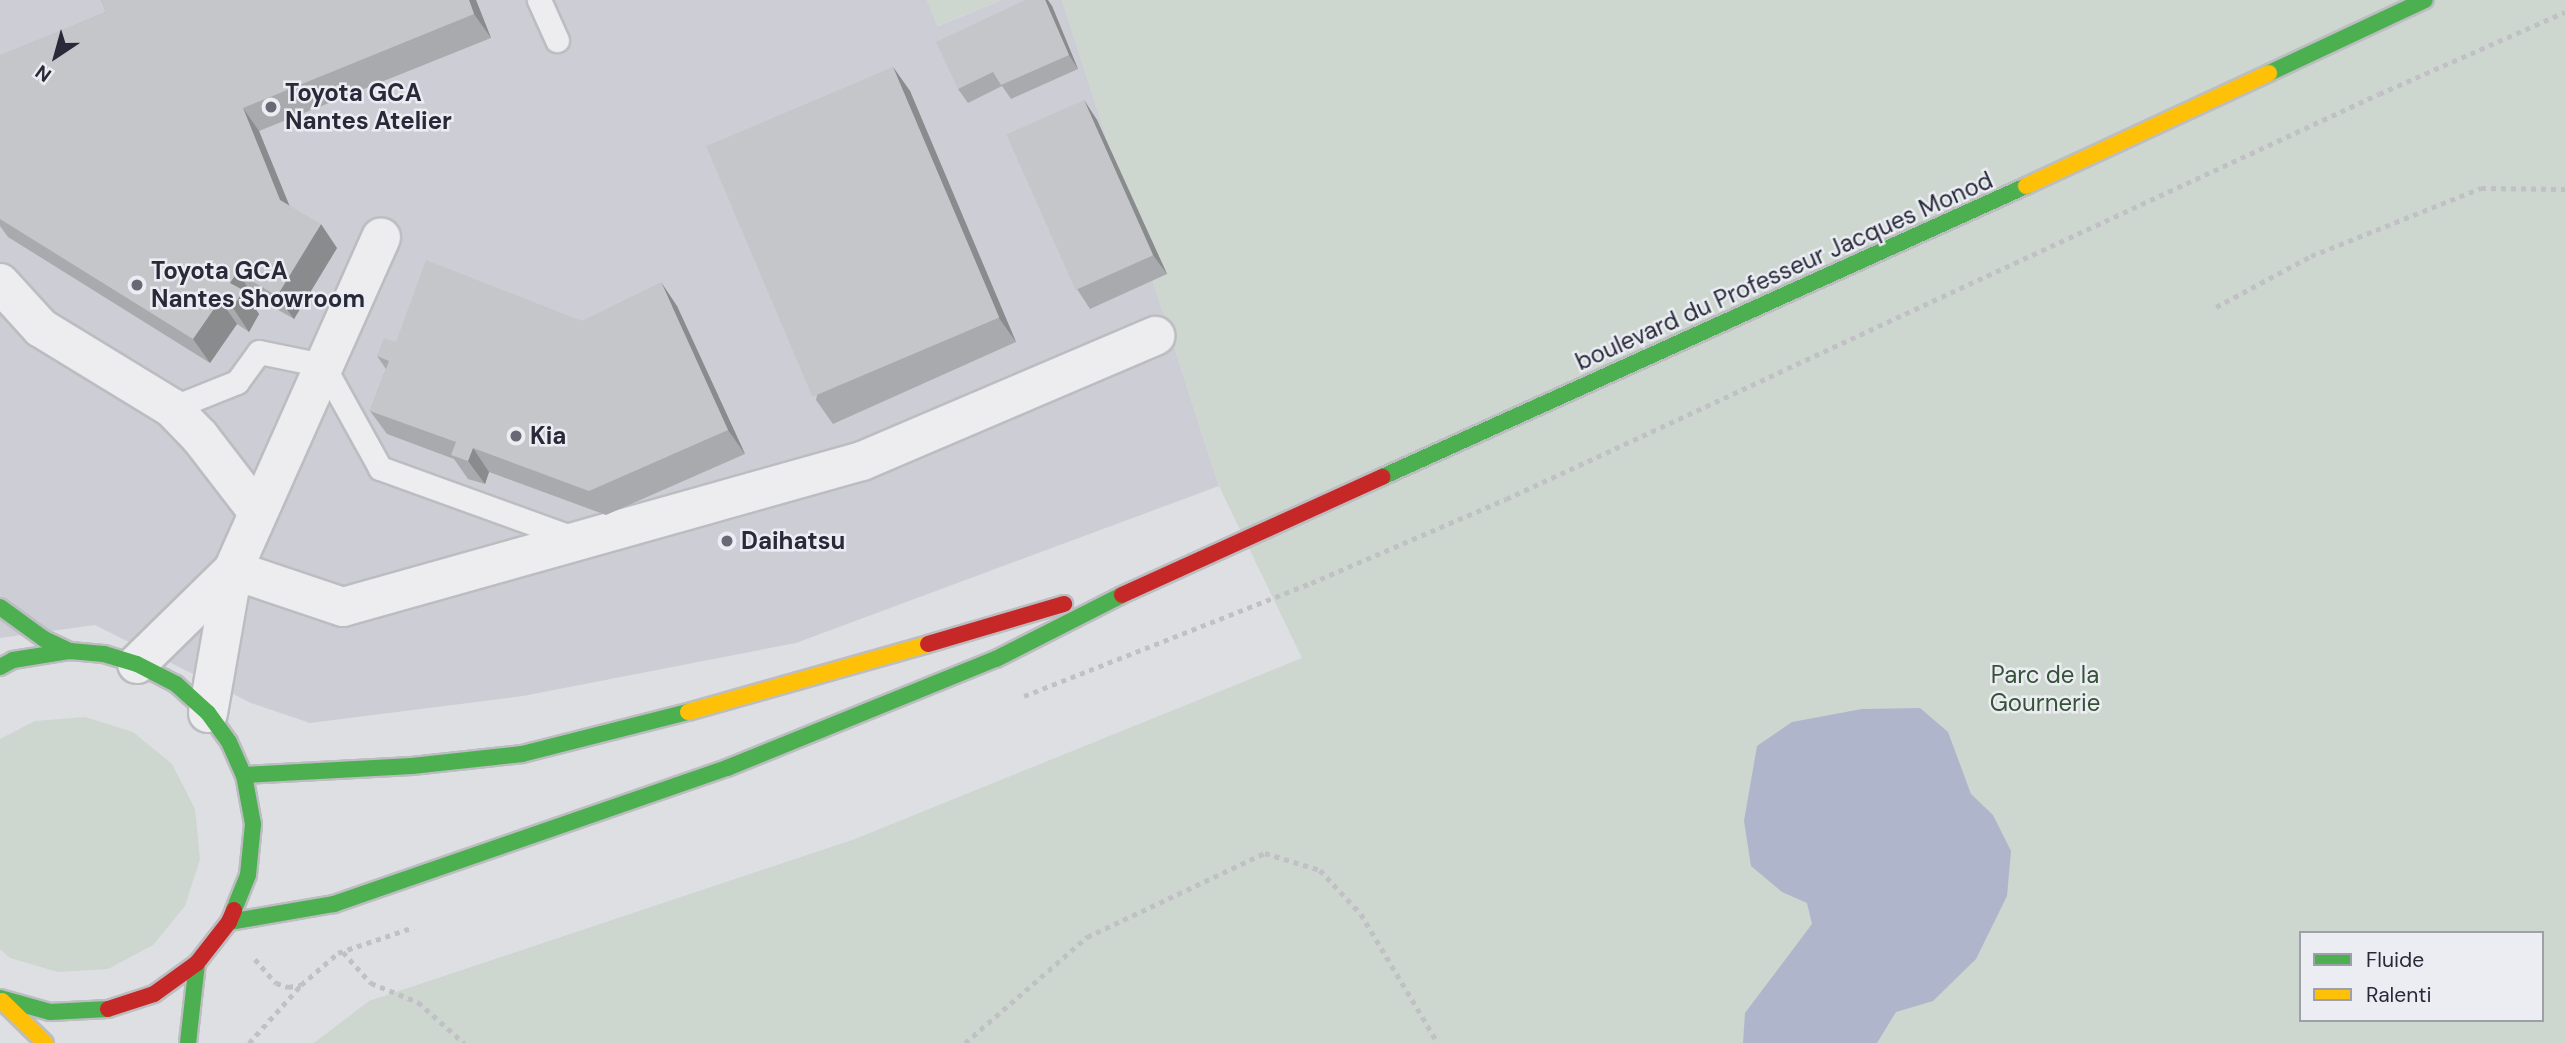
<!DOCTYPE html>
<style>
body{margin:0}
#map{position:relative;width:2565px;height:1043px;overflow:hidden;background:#dedfe3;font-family:"DM Sans",sans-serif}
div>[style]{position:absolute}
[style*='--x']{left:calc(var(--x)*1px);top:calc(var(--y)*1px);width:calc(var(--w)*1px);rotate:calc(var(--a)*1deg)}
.built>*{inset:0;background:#cdced5}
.green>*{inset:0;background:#cdd6cf}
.water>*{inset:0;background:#afb6cb}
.path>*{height:4.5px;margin-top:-2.25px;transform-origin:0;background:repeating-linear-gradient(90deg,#c0c0c5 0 5px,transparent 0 10px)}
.roads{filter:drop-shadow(2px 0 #bcbdc1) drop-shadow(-2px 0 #bcbdc1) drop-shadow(0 2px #bcbdc1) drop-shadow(0 -2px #bcbdc1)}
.lane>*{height:23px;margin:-11.5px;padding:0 11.5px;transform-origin:11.5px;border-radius:11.5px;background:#ededf0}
.street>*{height:38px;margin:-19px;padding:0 19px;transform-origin:19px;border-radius:19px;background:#ededf0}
.fast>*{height:16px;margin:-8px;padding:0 8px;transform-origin:8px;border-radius:8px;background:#4caf50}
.slow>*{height:16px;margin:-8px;padding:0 8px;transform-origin:8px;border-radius:8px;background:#ffc107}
.jam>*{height:16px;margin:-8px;padding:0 8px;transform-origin:8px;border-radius:8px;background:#c62828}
.wall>*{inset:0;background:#a9aaae}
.shaded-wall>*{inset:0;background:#898b8d}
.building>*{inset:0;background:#c4c6ca;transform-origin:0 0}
.dots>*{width:19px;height:19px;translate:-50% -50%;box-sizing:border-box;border:4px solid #ebedf3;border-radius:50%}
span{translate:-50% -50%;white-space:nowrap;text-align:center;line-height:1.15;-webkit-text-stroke:5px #ebedf3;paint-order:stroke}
.poi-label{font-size:24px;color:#282a39;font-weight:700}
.left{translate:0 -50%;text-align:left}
.street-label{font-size:24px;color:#282a39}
.park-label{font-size:24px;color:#375337}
.legend{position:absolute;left:2299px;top:931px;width:245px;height:91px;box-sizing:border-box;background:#ebedf3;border:2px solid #9d9fa9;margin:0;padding:9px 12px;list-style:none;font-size:21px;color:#282a39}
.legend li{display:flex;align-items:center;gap:14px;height:35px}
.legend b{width:35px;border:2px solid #9d9fa9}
.north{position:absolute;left:21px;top:21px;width:70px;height:70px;-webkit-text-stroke:5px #ebedf3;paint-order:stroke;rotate:216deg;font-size:19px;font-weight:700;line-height:28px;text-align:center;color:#282a39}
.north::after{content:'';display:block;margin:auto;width:24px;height:32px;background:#282a39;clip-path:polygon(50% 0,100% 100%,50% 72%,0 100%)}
</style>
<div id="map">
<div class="built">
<i style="clip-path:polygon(0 0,927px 0,938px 26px,1002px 0,1062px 0,1219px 486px,796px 643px,523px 696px,310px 723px,251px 703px,95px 625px,0 638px)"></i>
</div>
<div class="green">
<i style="clip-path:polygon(927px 0,1002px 0,937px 26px)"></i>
<i style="clip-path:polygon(evenodd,1062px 0,2565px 0,2565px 1043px,314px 1043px,369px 1001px,855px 839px,1302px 658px,1219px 486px,1062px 0,2301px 933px,2542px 933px,2542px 1020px,2301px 1020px,2301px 933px)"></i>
<i style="clip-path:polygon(85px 717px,133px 732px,172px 764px,195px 809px,200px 859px,185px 906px,153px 945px,108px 969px,58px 972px,10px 958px,0 949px,0 739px,35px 721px)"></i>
</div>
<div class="water">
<i style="clip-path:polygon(1920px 708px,1948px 732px,1971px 794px,1993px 815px,2011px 851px,2007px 896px,1976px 959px,1933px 1001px,1896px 1012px,1877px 1043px,1743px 1043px,1745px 1013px,1812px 924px,1807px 903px,1782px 892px,1751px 866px,1744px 821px,1757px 746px,1792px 722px,1862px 709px)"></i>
</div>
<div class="path">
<i style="--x:2216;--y:307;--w:108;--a:-28.2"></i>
<i style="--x:2311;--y:256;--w:183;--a:-21.8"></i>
<i style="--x:2481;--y:188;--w:84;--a:0.7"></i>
<i style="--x:1024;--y:696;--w:308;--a:-21.5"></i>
<i style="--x:1311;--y:583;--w:212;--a:-23.3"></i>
<i style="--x:1506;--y:499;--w:962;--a:-24.89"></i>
<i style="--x:2379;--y:94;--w:203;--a:-23.8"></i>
<i style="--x:343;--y:952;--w:42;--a:47.9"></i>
<i style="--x:371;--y:983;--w:51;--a:22"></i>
<i style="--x:418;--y:1002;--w:62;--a:41.7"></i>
<i style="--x:255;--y:959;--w:32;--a:49"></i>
<i style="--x:276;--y:983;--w:13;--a:18"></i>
<i style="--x:288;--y:987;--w:13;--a:-9"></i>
<i style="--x:249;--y:1043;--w:78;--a:-48.1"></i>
<i style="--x:301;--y:985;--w:49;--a:-40.9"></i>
<i style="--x:338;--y:953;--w:80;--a:-18.9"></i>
<i style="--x:965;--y:1043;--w:162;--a:-41"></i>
<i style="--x:1087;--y:937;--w:197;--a:-25.3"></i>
<i style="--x:1265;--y:853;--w:58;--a:17.2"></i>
<i style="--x:1320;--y:870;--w:60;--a:47"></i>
<i style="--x:1361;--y:914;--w:150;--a:59.2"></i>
</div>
<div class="roads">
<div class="lane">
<i style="--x:539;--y:0;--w:44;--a:65.8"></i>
<i style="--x:172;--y:408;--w:70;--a:-21.8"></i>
<i style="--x:237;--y:382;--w:37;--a:-54"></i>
<i style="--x:259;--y:352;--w:65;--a:11.5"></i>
<i style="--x:323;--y:365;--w:118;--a:61"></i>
<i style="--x:380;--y:468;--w:208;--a:19.9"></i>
</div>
<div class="street">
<i style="--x:0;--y:283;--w:61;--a:47.7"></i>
<i style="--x:41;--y:328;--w:153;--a:31.4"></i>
<i style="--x:172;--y:408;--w:40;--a:46"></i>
<i style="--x:200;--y:437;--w:93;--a:52.4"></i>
<i style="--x:233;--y:570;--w:116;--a:18.6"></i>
<i style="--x:343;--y:607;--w:539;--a:-15.71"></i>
<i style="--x:862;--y:461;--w:319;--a:-23.1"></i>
<i style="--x:137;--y:664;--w:134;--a:-44.4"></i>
<i style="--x:208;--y:713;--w:145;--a:-80.1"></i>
<i style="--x:233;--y:570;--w:364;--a:-66"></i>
</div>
<div class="fast">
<i style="--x:2269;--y:73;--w:172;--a:-25.1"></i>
<i style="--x:1382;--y:477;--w:707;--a:-24.32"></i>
<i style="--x:0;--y:607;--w:54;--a:36"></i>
<i style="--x:44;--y:639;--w:29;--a:25"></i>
<i style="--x:0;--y:667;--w:15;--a:-28"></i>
<i style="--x:13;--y:660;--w:58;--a:-9"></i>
<i style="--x:70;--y:651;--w:34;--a:5"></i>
<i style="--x:104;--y:654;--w:34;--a:17"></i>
<i style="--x:137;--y:664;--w:44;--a:27.1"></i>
<i style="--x:176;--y:684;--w:43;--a:42.2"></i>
<i style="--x:208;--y:713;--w:36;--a:54"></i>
<i style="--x:229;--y:742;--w:36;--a:66"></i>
<i style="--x:244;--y:775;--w:50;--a:79.6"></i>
<i style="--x:253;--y:824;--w:51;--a:95.6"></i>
<i style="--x:248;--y:875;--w:38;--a:112"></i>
<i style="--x:244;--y:775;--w:168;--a:-3.1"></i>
<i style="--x:412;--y:766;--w:111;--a:-6.2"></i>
<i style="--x:522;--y:754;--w:171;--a:-14.2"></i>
<i style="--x:229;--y:922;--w:107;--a:-9.7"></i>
<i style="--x:334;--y:904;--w:416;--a:-19.1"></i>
<i style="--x:727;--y:768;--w:290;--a:-22.1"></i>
<i style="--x:996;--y:659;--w:141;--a:-26.9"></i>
<i style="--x:0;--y:998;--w:52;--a:15.6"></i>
<i style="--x:50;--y:1012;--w:58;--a:-3"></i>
<i style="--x:188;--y:1043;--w:81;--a:-83.6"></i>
</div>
<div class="slow">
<i style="--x:2026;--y:186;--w:268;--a:-24.9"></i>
<i style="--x:688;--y:712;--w:249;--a:-15.8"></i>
<i style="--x:2;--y:1001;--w:60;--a:44.3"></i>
</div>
<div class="jam">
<i style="--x:1122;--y:595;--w:286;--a:-24.4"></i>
<i style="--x:928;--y:644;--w:142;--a:-16.4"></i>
<i style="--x:108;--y:1009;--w:48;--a:-18.1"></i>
<i style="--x:154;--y:994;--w:53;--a:-35.8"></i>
<i style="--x:197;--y:963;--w:52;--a:-52"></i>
<i style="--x:229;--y:922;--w:13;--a:-67"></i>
</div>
</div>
<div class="wall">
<i style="clip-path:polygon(101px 0,476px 0,491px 38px,259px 131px,289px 206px,337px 248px,294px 319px,254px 296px,250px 301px,259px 314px,249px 332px,237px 324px,210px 363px,8px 237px,0 226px,0 56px,106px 12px)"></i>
<i style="clip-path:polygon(1052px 6px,1078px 69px,1011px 99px,1002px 86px,968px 103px,958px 89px)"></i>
<i style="clip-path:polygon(893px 67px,910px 91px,1016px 342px,833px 424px,816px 400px)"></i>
<i style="clip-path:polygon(1084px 100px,1097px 120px,1167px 274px,1090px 309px,1077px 289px)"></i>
<i style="clip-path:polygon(677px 306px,745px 454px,606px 515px,489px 472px,485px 484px,468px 479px,454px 459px,387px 434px,370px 411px,386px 369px,377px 356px,396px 342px,582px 321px)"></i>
</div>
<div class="shaded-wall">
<i style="clip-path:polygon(469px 0,476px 0,491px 38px,474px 14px)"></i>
<i style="clip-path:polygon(1045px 0,1048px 0,1052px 6px,1078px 69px,1069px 55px)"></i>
<i style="clip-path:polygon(893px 67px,910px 91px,1016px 342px,999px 318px)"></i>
<i style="clip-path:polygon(1084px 100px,1097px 120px,1167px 274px,1153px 255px)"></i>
<i style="clip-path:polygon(243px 108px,259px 131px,297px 224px,280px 200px)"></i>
<i style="clip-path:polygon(321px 224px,337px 248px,294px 319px,277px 296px)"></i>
<i style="clip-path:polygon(237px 272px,254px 296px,250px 301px,259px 314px,249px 332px,233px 308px,230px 283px)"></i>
<i style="clip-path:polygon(661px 282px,677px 306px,745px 454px,728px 430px)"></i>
<i style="clip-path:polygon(220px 300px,237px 324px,210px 363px,193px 339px)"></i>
<i style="clip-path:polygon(473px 448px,489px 472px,485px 484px,468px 461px)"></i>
</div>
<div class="building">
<i style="clip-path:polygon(101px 0,469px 0,474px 14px,243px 108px,280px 200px,321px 224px,277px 296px,237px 272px,230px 283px,243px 290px,233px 308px,220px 300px,193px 339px,0 219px,0 55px,106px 12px)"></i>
<i style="clip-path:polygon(1025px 0,1045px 0,1069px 55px,1001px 85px,993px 72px,958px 89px,936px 42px)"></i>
<i style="left:893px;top:67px;width:272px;height:203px;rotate:67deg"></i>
<i style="left:1084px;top:100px;width:170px;height:85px;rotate:66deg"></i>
<i style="clip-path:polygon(426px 260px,582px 321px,661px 282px,728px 430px,589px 491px,473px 448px,468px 461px,451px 455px,456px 442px,370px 411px,389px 361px,377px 356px,384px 338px,396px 342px)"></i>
</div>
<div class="dots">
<i style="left:271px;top:107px;background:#686974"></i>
<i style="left:137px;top:285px;background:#686974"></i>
<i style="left:516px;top:436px;background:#686974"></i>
<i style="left:727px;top:541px;background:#686974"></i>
</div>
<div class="poi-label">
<span class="left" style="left:285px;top:107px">Toyota GCA<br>Nantes Atelier</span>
<span class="left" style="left:151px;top:285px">Toyota GCA<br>Nantes Showroom</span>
<span class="left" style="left:530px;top:436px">Kia</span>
<span class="left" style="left:741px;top:541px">Daihatsu</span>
</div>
<div class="street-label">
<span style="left:1784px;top:271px;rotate:-24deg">boulevard du Professeur Jacques Monod</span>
</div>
<div class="park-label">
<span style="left:2045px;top:689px">Parc de la<br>Gournerie</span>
</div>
<ul class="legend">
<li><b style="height:9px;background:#4caf50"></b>Fluide</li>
<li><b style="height:9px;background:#ffc107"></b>Ralenti</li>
</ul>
<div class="north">N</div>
</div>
